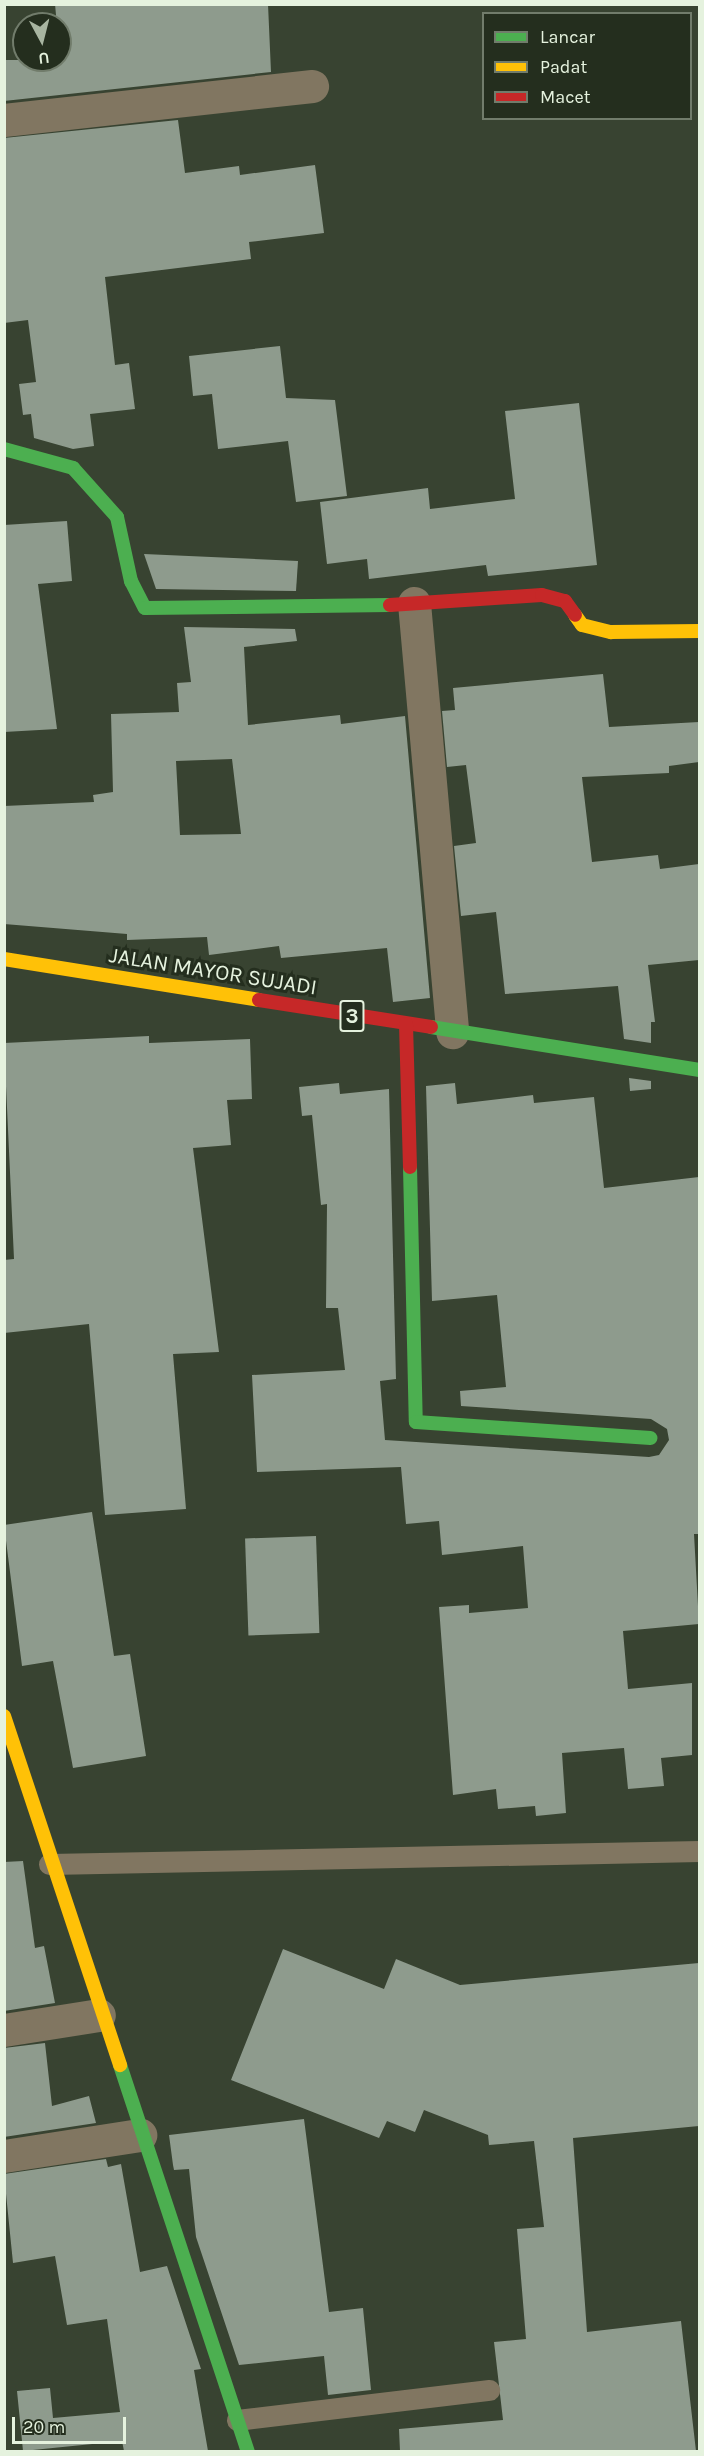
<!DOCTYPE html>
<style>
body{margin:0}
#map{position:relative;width:704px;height:2456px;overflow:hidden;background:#384331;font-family:Karla,sans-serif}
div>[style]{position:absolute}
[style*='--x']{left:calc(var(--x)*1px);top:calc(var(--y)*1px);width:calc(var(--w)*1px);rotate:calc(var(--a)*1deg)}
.building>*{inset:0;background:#8e9b8d;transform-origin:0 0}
.lane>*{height:21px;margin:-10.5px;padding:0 10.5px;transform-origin:10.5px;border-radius:10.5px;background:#817661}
.street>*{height:33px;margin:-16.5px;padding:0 16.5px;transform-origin:16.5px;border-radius:16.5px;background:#817661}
.fast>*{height:14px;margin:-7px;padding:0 7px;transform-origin:7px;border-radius:7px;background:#4caf50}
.slow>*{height:14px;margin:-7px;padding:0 7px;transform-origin:7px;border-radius:7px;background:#ffc107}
.jam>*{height:14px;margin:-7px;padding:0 7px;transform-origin:7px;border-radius:7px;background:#c62828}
span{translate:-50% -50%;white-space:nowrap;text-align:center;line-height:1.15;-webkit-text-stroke:6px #242e1e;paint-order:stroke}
.shield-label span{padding:2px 4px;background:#242e1e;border:2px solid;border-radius:4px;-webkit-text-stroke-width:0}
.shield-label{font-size:21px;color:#e5f2de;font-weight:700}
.street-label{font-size:22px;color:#e5f2de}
.frame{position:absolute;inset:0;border:6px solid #e5f2de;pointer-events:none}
.legend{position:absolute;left:482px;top:12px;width:210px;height:108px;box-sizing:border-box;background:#242e1e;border:2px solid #717c6b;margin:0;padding:8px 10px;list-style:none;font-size:18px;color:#e5f2de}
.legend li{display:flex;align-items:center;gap:12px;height:30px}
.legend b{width:30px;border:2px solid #717c6b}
.north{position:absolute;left:12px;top:12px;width:60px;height:60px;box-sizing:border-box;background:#242e1e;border:2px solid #717c6b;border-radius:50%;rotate:173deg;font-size:16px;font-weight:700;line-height:24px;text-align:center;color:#e5f2de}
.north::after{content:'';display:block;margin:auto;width:21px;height:27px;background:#a8b5a1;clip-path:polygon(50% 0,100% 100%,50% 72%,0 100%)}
.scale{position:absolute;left:12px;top:2417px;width:114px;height:27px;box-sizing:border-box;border:3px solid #e5f2de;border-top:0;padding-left:8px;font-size:18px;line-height:21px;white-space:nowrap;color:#e5f2de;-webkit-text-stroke:4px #242e1e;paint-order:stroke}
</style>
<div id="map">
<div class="building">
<i style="clip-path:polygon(55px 4px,268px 4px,271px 72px,4px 101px,4px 60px,60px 60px)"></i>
<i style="clip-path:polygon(178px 120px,185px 173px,239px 166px,240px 175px,315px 165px,324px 233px,249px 242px,251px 259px,105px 277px,115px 365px,129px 363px,135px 409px,90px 414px,94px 446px,73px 449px,34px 438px,31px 414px,23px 415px,19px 384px,36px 382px,28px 320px,4px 323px,4px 138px)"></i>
<i style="clip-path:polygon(280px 346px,286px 398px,335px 400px,347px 496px,296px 502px,288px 441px,218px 449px,212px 394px,193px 396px,189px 356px)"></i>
<i style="clip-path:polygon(579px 403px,597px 565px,488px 576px,486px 565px,369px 579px,367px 559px,327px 564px,320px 502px,428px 488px,430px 509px,515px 499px,505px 411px)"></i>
<i style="clip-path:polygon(67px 521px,72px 581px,38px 584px,57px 729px,4px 732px,4px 525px)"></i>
<i style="clip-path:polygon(144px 554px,298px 561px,296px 591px,156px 589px)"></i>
<i style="clip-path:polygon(evenodd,184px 627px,295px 629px,297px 641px,244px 647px,248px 725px,340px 715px,341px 724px,405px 716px,430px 998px,393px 1002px,387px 948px,281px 958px,279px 946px,209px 955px,207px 937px,127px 940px,127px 934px,4px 924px,4px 806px,94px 802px,93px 795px,113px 792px,111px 714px,179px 712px,177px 683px,191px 682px,184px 627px,232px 759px,241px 834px,180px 835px,176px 761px,232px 759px)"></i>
<i style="clip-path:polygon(603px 674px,609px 727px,699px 722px,699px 762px,669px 766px,669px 773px,582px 777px,592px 862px,658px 855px,660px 869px,699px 864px,699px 960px,648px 965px,655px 1022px,651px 1022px,651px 1043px,624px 1039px,618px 986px,505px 994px,496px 912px,461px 916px,454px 846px,476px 843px,466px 765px,447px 767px,442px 711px,455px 710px,453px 688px)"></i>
<i style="clip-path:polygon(149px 1036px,149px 1043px,250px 1039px,252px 1099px,227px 1100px,231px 1145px,193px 1148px,219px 1352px,173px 1354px,186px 1509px,105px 1515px,89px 1324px,4px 1333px,4px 1260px,14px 1259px,4px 1043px)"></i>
<i style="clip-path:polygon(629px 1078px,651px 1081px,651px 1089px,630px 1091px)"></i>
<i style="clip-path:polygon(339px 1083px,340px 1094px,389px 1089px,396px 1379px,380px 1381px,385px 1440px,649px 1457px,659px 1455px,669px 1440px,667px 1429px,651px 1419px,461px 1406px,460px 1391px,506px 1387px,497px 1295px,432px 1301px,426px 1086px,455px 1083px,457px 1104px,533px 1095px,534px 1103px,594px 1097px,604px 1188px,699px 1177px,699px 1534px,694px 1534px,699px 1624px,623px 1631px,628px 1689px,692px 1683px,692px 1755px,661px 1758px,664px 1786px,628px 1789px,624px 1748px,562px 1753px,566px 1813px,536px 1816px,535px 1806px,498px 1809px,496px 1789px,453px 1795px,439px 1607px,469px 1605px,469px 1613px,528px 1608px,523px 1546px,442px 1555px,439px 1521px,406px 1524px,401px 1467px,257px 1472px,252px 1375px,345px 1370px,338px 1308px,326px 1308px,327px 1204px,321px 1205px,312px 1115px,302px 1116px,299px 1087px)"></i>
<i style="clip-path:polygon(92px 1512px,114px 1656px,130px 1654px,146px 1756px,73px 1768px,53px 1661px,22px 1666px,4px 1525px)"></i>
<i style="left:316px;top:1536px;width:97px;height:71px;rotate:88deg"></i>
<i style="clip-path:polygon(23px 1861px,35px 1948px,44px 1946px,55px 2003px,4px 2011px,4px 1862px)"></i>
<i style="clip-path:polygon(283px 1949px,384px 1989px,396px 1959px,460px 1985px,699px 1963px,699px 2126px,573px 2138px,587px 2332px,681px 2321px,696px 2451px,400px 2451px,399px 2429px,503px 2420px,494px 2342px,526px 2339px,517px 2229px,544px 2227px,534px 2141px,489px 2145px,488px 2135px,424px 2110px,415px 2132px,387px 2121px,379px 2138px,231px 2080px)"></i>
<i style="clip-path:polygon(45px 2043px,52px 2106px,89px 2096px,96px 2123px,4px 2137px,4px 2048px)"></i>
<i style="clip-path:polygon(304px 2119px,329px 2312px,363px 2308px,371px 2390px,328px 2395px,324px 2356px,239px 2365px,196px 2237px,189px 2169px,174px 2170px,173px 2165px,169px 2135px)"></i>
<i style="clip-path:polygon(106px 2159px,108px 2167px,121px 2164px,140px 2272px,167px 2266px,201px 2369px,194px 2370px,208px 2451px,124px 2451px,122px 2441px,23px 2451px,17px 2391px,50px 2388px,53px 2418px,120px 2412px,107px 2319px,67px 2325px,55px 2256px,13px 2263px,4px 2174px)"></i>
</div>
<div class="lane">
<i style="--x:49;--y:1864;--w:651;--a:-1.14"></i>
<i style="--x:237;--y:2420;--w:254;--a:-6.8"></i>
</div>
<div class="street">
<i style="--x:4;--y:120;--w:310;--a:-6.3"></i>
<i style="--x:414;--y:603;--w:431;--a:84.9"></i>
<i style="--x:4;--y:2030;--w:96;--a:-9"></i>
<i style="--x:4;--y:2156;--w:138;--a:-8.8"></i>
</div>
<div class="fast">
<i style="--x:4;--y:449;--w:72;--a:15.4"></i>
<i style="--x:73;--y:468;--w:66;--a:48.1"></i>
<i style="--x:117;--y:517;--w:66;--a:77.7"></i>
<i style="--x:131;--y:581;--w:30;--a:63"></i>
<i style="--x:145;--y:608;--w:245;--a:-0.7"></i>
<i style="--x:431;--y:1027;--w:272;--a:9.1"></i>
<i style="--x:410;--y:1167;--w:255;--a:88.7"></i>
<i style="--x:416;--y:1422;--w:235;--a:3.9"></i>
<i style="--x:120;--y:2065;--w:408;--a:71.7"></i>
</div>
<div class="slow">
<i style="--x:575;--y:615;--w:12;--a:55"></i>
<i style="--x:582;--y:625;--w:30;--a:14"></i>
<i style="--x:611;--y:632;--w:89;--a:-0.6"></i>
<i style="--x:4;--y:959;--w:258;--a:9.1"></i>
<i style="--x:4;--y:1716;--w:368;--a:71.6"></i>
</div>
<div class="jam">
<i style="--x:390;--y:605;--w:152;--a:-3.8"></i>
<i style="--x:542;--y:595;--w:24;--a:15"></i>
<i style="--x:565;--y:601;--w:17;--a:54"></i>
<i style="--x:259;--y:1000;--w:174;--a:8.9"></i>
<i style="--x:406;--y:1024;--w:143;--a:88.4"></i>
</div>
<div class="shield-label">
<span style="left:352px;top:1016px">3</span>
</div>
<div class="street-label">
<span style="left:213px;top:972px;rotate:9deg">JALAN MAYOR SUJADI</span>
</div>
<div class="frame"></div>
<ul class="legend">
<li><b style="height:8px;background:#4caf50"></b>Lancar</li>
<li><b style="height:8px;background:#ffc107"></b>Padat</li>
<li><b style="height:8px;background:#c62828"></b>Macet</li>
</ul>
<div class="north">U</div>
<div class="scale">20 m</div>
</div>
